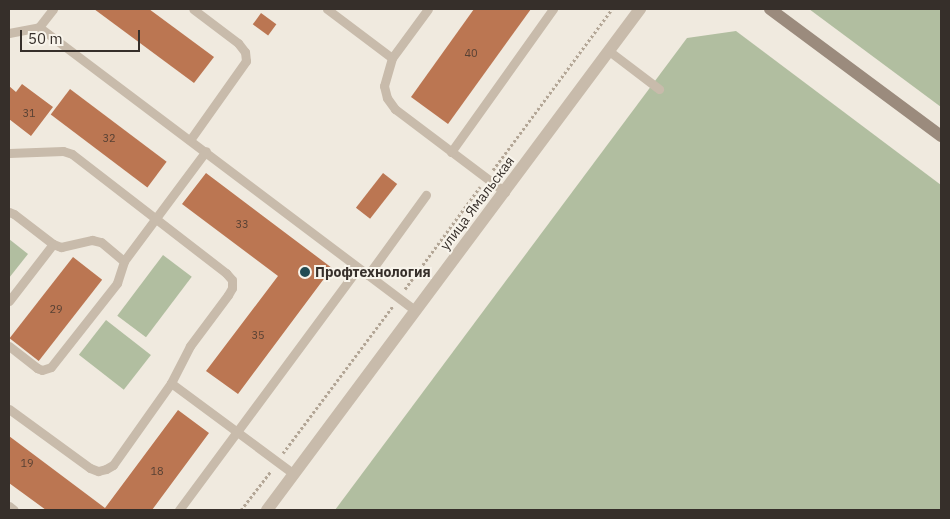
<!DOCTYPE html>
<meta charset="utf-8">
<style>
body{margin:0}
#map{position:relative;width:950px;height:519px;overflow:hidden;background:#f0eadf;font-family:"IBM Plex Sans",sans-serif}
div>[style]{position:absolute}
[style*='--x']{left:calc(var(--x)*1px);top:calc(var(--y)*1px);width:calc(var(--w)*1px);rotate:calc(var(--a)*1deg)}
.green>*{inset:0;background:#b1bea0;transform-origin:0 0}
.building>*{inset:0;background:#bb7652;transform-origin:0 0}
.path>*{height:3px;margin-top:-1.5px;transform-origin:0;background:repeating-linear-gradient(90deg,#b3a696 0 2.5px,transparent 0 5px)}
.service>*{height:9px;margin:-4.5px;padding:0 4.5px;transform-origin:4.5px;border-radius:4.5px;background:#c8bbab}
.minor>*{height:12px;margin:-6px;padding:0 6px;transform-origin:6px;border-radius:6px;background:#c8bbab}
.secondary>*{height:12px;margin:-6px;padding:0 6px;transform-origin:6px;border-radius:6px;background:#9b8b7d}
.dots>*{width:14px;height:14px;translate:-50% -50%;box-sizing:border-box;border:2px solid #f8f4eb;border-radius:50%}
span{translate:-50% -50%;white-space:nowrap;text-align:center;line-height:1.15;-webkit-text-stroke:4px #f8f4eb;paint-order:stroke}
.number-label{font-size:11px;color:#574134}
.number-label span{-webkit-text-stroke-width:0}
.street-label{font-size:14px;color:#362f2a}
.poi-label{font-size:14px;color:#362f2a;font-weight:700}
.left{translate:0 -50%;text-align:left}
.frame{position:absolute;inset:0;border:10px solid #362f2a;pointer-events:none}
.scale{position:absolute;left:20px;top:30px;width:120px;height:22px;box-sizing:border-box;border:2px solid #362f2a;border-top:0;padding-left:6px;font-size:15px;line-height:18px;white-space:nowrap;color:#362f2a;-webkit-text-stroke:4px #f8f4eb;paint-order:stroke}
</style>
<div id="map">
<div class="green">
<i style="clip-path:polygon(809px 9px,941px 9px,941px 107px)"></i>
<i style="clip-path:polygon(736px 31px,941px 185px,941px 510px,335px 510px,687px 38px)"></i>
<i style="clip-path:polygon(9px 239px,28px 254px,9px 278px)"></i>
<i style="left:163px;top:255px;width:36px;height:76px;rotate:37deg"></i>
<i style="left:106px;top:320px;width:57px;height:44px;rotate:38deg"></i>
</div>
<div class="building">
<i style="clip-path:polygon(94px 9px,149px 9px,214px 57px,194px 83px)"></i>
<i style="clip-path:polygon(474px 9px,531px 9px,448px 124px,411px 97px)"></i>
<i style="left:261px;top:13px;width:19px;height:14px;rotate:36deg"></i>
<i style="clip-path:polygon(22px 84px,53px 107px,31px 136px,9px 119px,9px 86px,16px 92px)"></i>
<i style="left:70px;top:89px;width:121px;height:32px;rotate:37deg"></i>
<i style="clip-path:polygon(206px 173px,332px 268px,238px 394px,206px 371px,278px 276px,182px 204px)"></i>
<i style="left:383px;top:173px;width:18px;height:44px;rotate:38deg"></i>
<i style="left:73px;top:257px;width:37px;height:103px;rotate:38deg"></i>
<i style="clip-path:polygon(178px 410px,209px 433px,152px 510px,46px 510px,9px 483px,9px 436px,105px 508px)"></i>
</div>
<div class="path">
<i style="--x:493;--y:170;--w:200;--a:-53.5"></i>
<i style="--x:405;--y:289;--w:127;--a:-53.7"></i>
<i style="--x:283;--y:453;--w:184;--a:-53.2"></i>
<i style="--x:241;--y:510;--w:49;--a:-52.4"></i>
</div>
<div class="service">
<i style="--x:327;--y:9;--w:81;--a:37"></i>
<i style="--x:428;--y:9;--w:61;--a:126.3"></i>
<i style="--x:392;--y:58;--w:29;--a:106"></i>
<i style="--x:384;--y:86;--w:12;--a:76"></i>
<i style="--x:387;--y:98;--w:14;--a:54"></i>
<i style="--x:395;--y:109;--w:138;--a:37"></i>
<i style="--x:39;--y:27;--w:471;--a:37"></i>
<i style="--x:9;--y:33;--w:31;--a:-11"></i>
<i style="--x:39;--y:27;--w:23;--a:-52"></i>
<i style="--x:609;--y:51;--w:63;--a:37.2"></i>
<i style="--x:190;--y:140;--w:97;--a:-54.7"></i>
<i style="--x:246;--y:61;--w:9;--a:-96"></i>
<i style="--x:245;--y:52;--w:11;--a:-128"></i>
<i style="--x:238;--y:43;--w:56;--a:-142.9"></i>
<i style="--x:451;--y:152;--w:176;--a:-54.5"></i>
<i style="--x:9;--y:153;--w:54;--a:-2.1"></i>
<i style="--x:63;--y:151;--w:9;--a:18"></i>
<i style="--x:72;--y:154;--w:195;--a:37.7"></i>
<i style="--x:226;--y:273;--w:9;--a:49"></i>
<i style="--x:232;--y:280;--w:8;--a:90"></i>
<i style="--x:232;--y:288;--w:8;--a:120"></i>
<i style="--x:228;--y:295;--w:64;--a:126.7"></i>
<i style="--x:190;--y:346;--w:42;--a:117.2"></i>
<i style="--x:9;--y:212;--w:5;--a:22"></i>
<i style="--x:14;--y:214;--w:49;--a:37.6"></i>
<i style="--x:53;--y:244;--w:9;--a:21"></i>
<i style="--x:61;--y:247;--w:32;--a:-13"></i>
<i style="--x:92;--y:240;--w:9;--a:13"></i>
<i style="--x:101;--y:242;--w:30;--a:40"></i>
<i style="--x:368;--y:275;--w:99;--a:-54.1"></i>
<i style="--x:9;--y:301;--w:72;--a:-52.3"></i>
<i style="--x:9;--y:346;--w:36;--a:38"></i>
<i style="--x:37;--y:368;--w:5;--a:22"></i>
<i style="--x:42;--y:370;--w:9;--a:-18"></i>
<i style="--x:51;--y:367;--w:107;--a:-51.8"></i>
<i style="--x:117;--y:283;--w:23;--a:-72"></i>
<i style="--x:124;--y:261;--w:137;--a:-53.3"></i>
<i style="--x:9;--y:409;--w:100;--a:36.1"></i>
<i style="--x:90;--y:468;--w:9;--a:21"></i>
<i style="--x:98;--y:471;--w:8;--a:-14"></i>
<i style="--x:106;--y:469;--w:8;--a:-30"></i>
<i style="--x:113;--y:465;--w:100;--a:-54.7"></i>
<i style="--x:171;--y:383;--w:153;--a:36.5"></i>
<i style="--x:9;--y:506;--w:6;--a:39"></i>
<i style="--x:179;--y:510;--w:301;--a:-53.5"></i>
</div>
<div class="minor">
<i style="--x:267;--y:510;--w:625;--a:-53.33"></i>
</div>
<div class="secondary">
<i style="--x:770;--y:9;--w:213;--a:36.6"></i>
</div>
<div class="dots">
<i style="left:305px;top:272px;background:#234c54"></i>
</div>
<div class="number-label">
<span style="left:471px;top:53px">40</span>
<span style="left:29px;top:113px">31</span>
<span style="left:109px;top:138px">32</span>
<span style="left:242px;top:224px">33</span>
<span style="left:56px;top:309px">29</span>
<span style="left:258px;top:335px">35</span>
<span style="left:27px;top:463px">19</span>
<span style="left:157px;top:471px">18</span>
</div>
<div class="street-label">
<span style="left:477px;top:203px;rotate:-53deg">улица Ямальская</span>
</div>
<div class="poi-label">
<span class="left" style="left:315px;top:272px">Профтехнология</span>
</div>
<div class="frame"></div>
<div class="scale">50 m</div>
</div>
